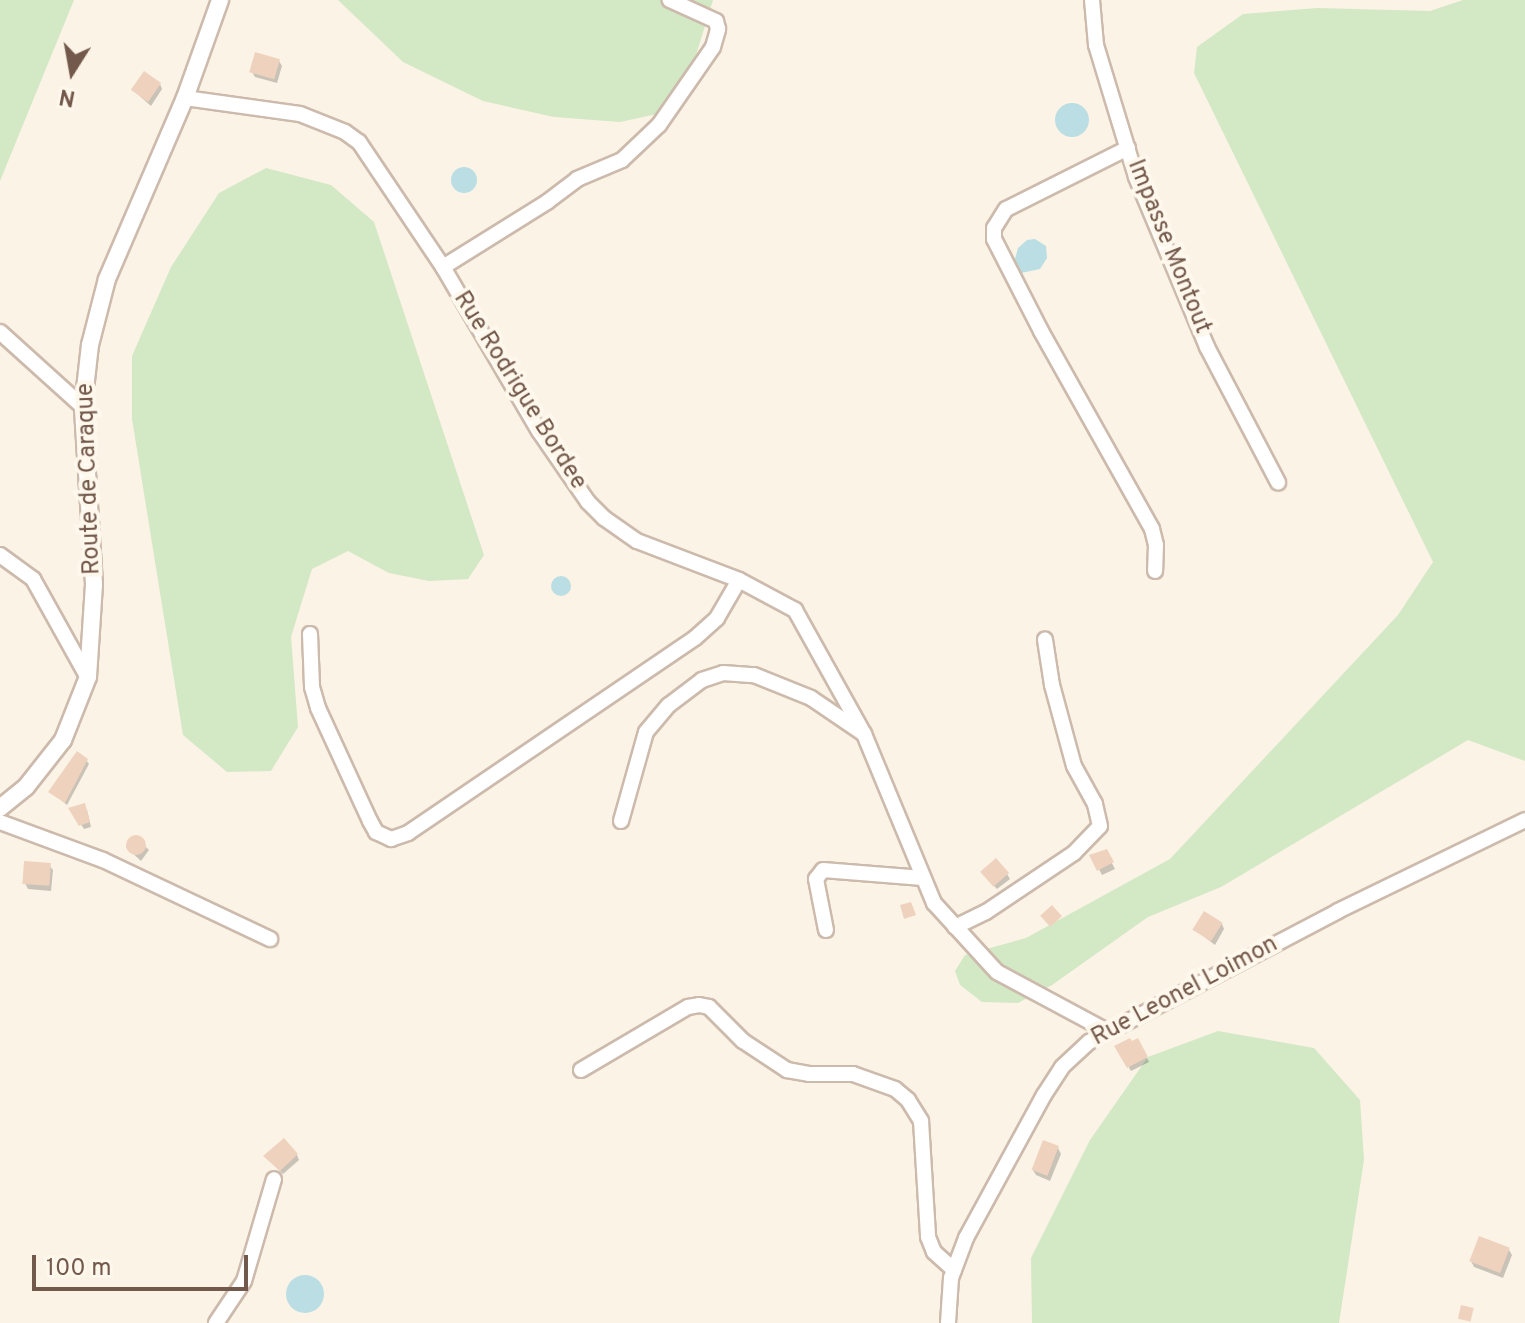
<!DOCTYPE html>
<style>
body{margin:0}
#map{position:relative;width:1525px;height:1323px;overflow:hidden;background:#fbf3e5;font-family:Overpass,sans-serif}
div>[style]{position:absolute}
[style*='--x']{left:calc(var(--x)*1px);top:calc(var(--y)*1px);width:calc(var(--w)*1px);rotate:calc(var(--a)*1deg)}
.green>*{inset:0;background:#d3e8c4}
.water>*{inset:0;background:#badee4}
.round{border-radius:50%}
.shadow>*{inset:0;background:#0003}
.building>*{inset:0;background:#efd2be;transform-origin:0 0}
.roads{filter:drop-shadow(2px 0 #ccbaac) drop-shadow(-2px 0 #ccbaac) drop-shadow(0 2px #ccbaac) drop-shadow(0 -2px #ccbaac)}
.minor>*{height:14px;margin:-7px;padding:0 7px;transform-origin:7px;border-radius:7px;background:#fff}
.tertiary>*{height:16px;margin:-8px;padding:0 8px;transform-origin:8px;border-radius:8px;background:#fff}
span{translate:-50% -50%;white-space:nowrap;text-align:center;line-height:1.15;-webkit-text-stroke:8px #fef7eb;paint-order:stroke}
.street-label{font-size:24px;color:#73594b}
.north{position:absolute;left:32px;top:32px;width:80px;height:80px;-webkit-text-stroke:6px #fef7eb;paint-order:stroke;rotate:191deg;font-size:22px;font-weight:700;line-height:32px;text-align:center;color:#73594b}
.north::after{content:'';display:block;margin:auto;width:28px;height:36px;background:#73594b;clip-path:polygon(50% 0,100% 100%,50% 72%,0 100%)}
.scale{position:absolute;left:32px;top:1255px;width:216px;height:36px;box-sizing:border-box;border:4px solid #73594b;border-top:0;padding-left:10px;font-size:24px;line-height:28px;white-space:nowrap;color:#73594b;-webkit-text-stroke:6px #fef7eb;paint-order:stroke}
</style>
<div id="map">
<div class="green">
<i style="clip-path:polygon(0 0,74px 0,0 181px)"></i>
<i style="clip-path:polygon(338px 0,713px 0,696px 55px,657px 114px,620px 122px,554px 117px,483px 101px,403px 62px)"></i>
<i style="clip-path:polygon(1463px 0,1525px 0,1525px 761px,1468px 740px,1221px 887px,1148px 917px,1052px 985px,1018px 1003px,982px 1002px,960px 985px,955px 971px,965px 955px,1026px 938px,1170px 859px,1398px 615px,1433px 562px,1194px 73px,1197px 47px,1243px 14px,1317px 8px,1430px 11px)"></i>
<i style="clip-path:polygon(266px 168px,331px 185px,374px 222px,484px 555px,468px 579px,429px 581px,389px 573px,348px 551px,312px 569px,291px 637px,298px 727px,271px 771px,227px 772px,183px 735px,132px 419px,132px 356px,171px 267px,219px 193px)"></i>
<i style="clip-path:polygon(1218px 1031px,1314px 1048px,1360px 1100px,1364px 1160px,1339px 1323px,1032px 1323px,1031px 1258px,1090px 1140px,1148px 1057px)"></i>
</div>
<div class="water">
<i class="round" style="left:1055px;top:103px;width:34px;height:34px"></i>
<i class="round" style="left:451px;top:167px;width:26px;height:26px"></i>
<i style="clip-path:polygon(1035px 239px,1046px 246px,1047px 258px,1040px 269px,1021px 273px,1015px 259px,1018px 248px,1027px 240px)"></i>
<i class="round" style="left:551px;top:576px;width:20px;height:20px"></i>
<i class="round" style="left:286px;top:1275px;width:38px;height:38px"></i>
</div>
<div class="shadow">
<i style="clip-path:polygon(279px 61px,282px 66px,277px 83px,255px 77px,252px 72px)"></i>
<i style="clip-path:polygon(160px 84px,162px 89px,151px 106px,134px 91px)"></i>
<i style="clip-path:polygon(86px 760px,89px 764px,67px 805px,51px 792px)"></i>
<i style="clip-path:polygon(71px 809px,87px 810px,91px 827px,84px 829px)"></i>
<i style="clip-path:polygon(134px 836px,149px 850px,141px 861px,126px 847px)"></i>
<i style="clip-path:polygon(1106px 852px,1115px 869px,1102px 875px,1092px 856px)"></i>
<i style="clip-path:polygon(49px 865px,53px 870px,51px 891px,28px 889px,25px 883px)"></i>
<i style="clip-path:polygon(1007px 874px,1010px 879px,997px 889px,985px 876px)"></i>
<i style="clip-path:polygon(1222px 924px,1224px 929px,1215px 945px,1195px 930px)"></i>
<i style="clip-path:polygon(1138px 1040px,1149px 1062px,1131px 1071px,1117px 1047px)"></i>
<i style="clip-path:polygon(1058px 1148px,1061px 1154px,1050px 1181px,1036px 1175px,1033px 1170px)"></i>
<i style="clip-path:polygon(297px 1155px,299px 1160px,283px 1174px,266px 1157px)"></i>
<i style="clip-path:polygon(1509px 1250px,1512px 1255px,1503px 1278px,1474px 1267px,1471px 1261px)"></i>
</div>
<div class="building">
<i style="left:255px;top:52px;width:26px;height:21px;rotate:16deg"></i>
<i style="left:144px;top:71px;width:21px;height:23px;rotate:35deg"></i>
<i style="clip-path:polygon(77px 751px,88px 759px,65px 803px,48px 792px)"></i>
<i style="clip-path:polygon(85px 803px,90px 822px,79px 826px,68px 808px)"></i>
<i class="round" style="left:126px;top:835px;width:20px;height:20px"></i>
<i style="clip-path:polygon(1107px 849px,1114px 862px,1097px 871px,1089px 855px)"></i>
<i style="left:996px;top:858px;width:20px;height:21px;rotate:49deg"></i>
<i style="left:24px;top:861px;width:27px;height:23px;rotate:4deg"></i>
<i style="clip-path:polygon(911px 902px,916px 915px,904px 919px,900px 905px)"></i>
<i style="left:1052px;top:905px;width:15px;height:16px;rotate:48deg"></i>
<i style="left:1204px;top:911px;width:22px;height:22px;rotate:32deg"></i>
<i style="clip-path:polygon(1130px 1038px,1132px 1041px,1138px 1038px,1148px 1057px,1127px 1068px,1114px 1046px)"></i>
<i style="clip-path:polygon(284px 1138px,298px 1154px,280px 1171px,263px 1156px)"></i>
<i style="left:1043px;top:1140px;width:17px;height:32px;rotate:21deg"></i>
<i style="left:1479px;top:1236px;width:33px;height:27px;rotate:21deg"></i>
<i style="left:1461px;top:1305px;width:13px;height:14px;rotate:13deg"></i>
</div>
<div class="roads">
<div class="minor">
<i style="--x:1092;--y:0;--w:45;--a:84.9"></i>
<i style="--x:1096;--y:45;--w:138;--a:73.1"></i>
<i style="--x:1136;--y:177;--w:184;--a:67.3"></i>
<i style="--x:1207;--y:347;--w:153;--a:62.3"></i>
<i style="--x:185;--y:98;--w:116;--a:7.9"></i>
<i style="--x:300;--y:114;--w:48;--a:21.8"></i>
<i style="--x:345;--y:132;--w:17;--a:36"></i>
<i style="--x:359;--y:142;--w:151;--a:56.1"></i>
<i style="--x:443;--y:267;--w:190;--a:59.7"></i>
<i style="--x:539;--y:431;--w:86;--a:55.4"></i>
<i style="--x:588;--y:502;--w:23;--a:45"></i>
<i style="--x:604;--y:518;--w:40;--a:34.9"></i>
<i style="--x:637;--y:541;--w:109;--a:20.9"></i>
<i style="--x:739;--y:580;--w:64;--a:28.2"></i>
<i style="--x:795;--y:610;--w:142;--a:60.9"></i>
<i style="--x:864;--y:734;--w:183;--a:67.5"></i>
<i style="--x:934;--y:903;--w:93;--a:47.6"></i>
<i style="--x:997;--y:972;--w:125;--a:28.2"></i>
<i style="--x:1128;--y:148;--w:136;--a:153.4"></i>
<i style="--x:1006;--y:209;--w:22;--a:122"></i>
<i style="--x:994;--y:228;--w:11;--a:90"></i>
<i style="--x:994;--y:239;--w:103;--a:62.9"></i>
<i style="--x:1041;--y:331;--w:227;--a:60.7"></i>
<i style="--x:1152;--y:529;--w:16;--a:76"></i>
<i style="--x:1156;--y:545;--w:26;--a:92"></i>
<i style="--x:443;--y:267;--w:123;--a:-32"></i>
<i style="--x:547;--y:202;--w:38;--a:-37"></i>
<i style="--x:577;--y:179;--w:49;--a:-22.9"></i>
<i style="--x:622;--y:160;--w:51;--a:-43.4"></i>
<i style="--x:659;--y:125;--w:95;--a:-55.3"></i>
<i style="--x:713;--y:47;--w:19;--a:-74"></i>
<i style="--x:718;--y:29;--w:8;--a:-104"></i>
<i style="--x:716;--y:21;--w:51;--a:-155.5"></i>
<i style="--x:0;--y:332;--w:112;--a:42.1"></i>
<i style="--x:0;--y:555;--w:41;--a:36"></i>
<i style="--x:33;--y:579;--w:111;--a:60.9"></i>
<i style="--x:310;--y:634;--w:53;--a:87.8"></i>
<i style="--x:312;--y:687;--w:22;--a:74"></i>
<i style="--x:318;--y:708;--w:124;--a:65.3"></i>
<i style="--x:370;--y:821;--w:13;--a:61"></i>
<i style="--x:376;--y:832;--w:17;--a:25"></i>
<i style="--x:391;--y:839;--w:18;--a:-19"></i>
<i style="--x:408;--y:833;--w:347;--a:-34.2"></i>
<i style="--x:695;--y:638;--w:30;--a:-42"></i>
<i style="--x:717;--y:618;--w:44;--a:-59.9"></i>
<i style="--x:621;--y:821;--w:92;--a:-74.3"></i>
<i style="--x:646;--y:732;--w:35;--a:-50"></i>
<i style="--x:669;--y:705;--w:41;--a:-37.1"></i>
<i style="--x:702;--y:680;--w:22;--a:-18"></i>
<i style="--x:723;--y:673;--w:31;--a:4"></i>
<i style="--x:754;--y:675;--w:61;--a:22"></i>
<i style="--x:811;--y:698;--w:64;--a:34.2"></i>
<i style="--x:0;--y:822;--w:110;--a:20.3"></i>
<i style="--x:103;--y:860;--w:185;--a:25.3"></i>
<i style="--x:955;--y:927;--w:34;--a:-26"></i>
<i style="--x:986;--y:912;--w:106;--a:-33.8"></i>
<i style="--x:1074;--y:853;--w:37;--a:-46"></i>
<i style="--x:1100;--y:826;--w:23;--a:-103"></i>
<i style="--x:1095;--y:804;--w:43;--a:-118.9"></i>
<i style="--x:1074;--y:766;--w:84;--a:-105.2"></i>
<i style="--x:1052;--y:685;--w:46;--a:-98.8"></i>
<i style="--x:826;--y:930;--w:52;--a:-101.1"></i>
<i style="--x:816;--y:879;--w:11;--a:-52"></i>
<i style="--x:823;--y:870;--w:100;--a:4.6"></i>
<i style="--x:581;--y:1070;--w:124;--a:-30.5"></i>
<i style="--x:688;--y:1007;--w:11;--a:-10"></i>
<i style="--x:699;--y:1005;--w:10;--a:11"></i>
<i style="--x:709;--y:1007;--w:48;--a:45"></i>
<i style="--x:743;--y:1041;--w:53;--a:33.4"></i>
<i style="--x:787;--y:1070;--w:22;--a:10"></i>
<i style="--x:809;--y:1074;--w:44;--a:0"></i>
<i style="--x:853;--y:1074;--w:45;--a:19.7"></i>
<i style="--x:895;--y:1089;--w:17;--a:40"></i>
<i style="--x:908;--y:1100;--w:25;--a:58"></i>
<i style="--x:921;--y:1121;--w:116;--a:86.5"></i>
<i style="--x:928;--y:1237;--w:16;--a:68"></i>
<i style="--x:934;--y:1252;--w:27;--a:42"></i>
<i style="--x:216;--y:1323;--w:50;--a:-56.3"></i>
<i style="--x:244;--y:1281;--w:106;--a:-73.6"></i>
<i style="--x:948;--y:1323;--w:45;--a:-86.2"></i>
<i style="--x:951;--y:1278;--w:43;--a:-69.4"></i>
<i style="--x:966;--y:1238;--w:163;--a:-61.4"></i>
<i style="--x:1044;--y:1095;--w:33;--a:-57"></i>
<i style="--x:1062;--y:1067;--w:37;--a:-43"></i>
<i style="--x:1089;--y:1042;--w:281;--a:-27.7"></i>
<i style="--x:1338;--y:911;--w:208;--a:-25.9"></i>
</div>
<div class="tertiary">
<i style="--x:0;--y:808;--w:33;--a:-39"></i>
<i style="--x:26;--y:787;--w:60;--a:-51.8"></i>
<i style="--x:63;--y:740;--w:68;--a:-68.4"></i>
<i style="--x:88;--y:677;--w:93;--a:-86.3"></i>
<i style="--x:94;--y:584;--w:177;--a:-93.6"></i>
<i style="--x:83;--y:407;--w:62;--a:-83.6"></i>
<i style="--x:90;--y:345;--w:68;--a:-75.6"></i>
<i style="--x:107;--y:279;--w:197;--a:-66.7"></i>
<i style="--x:185;--y:98;--w:104;--a:-70.3"></i>
</div>
</div>
<div class="street-label">
<span style="left:1168px;top:247px;rotate:68deg">Impasse Montout</span>
<span style="left:519px;top:391px;rotate:58deg">Rue Rodrigue Bordee</span>
<span style="left:90px;top:479px;rotate:-92deg">Route de Caraque</span>
<span style="left:1185px;top:992px;rotate:-28deg">Rue Leonel Loimon</span>
</div>
<div class="north">N</div>
<div class="scale">100 m</div>
</div>
